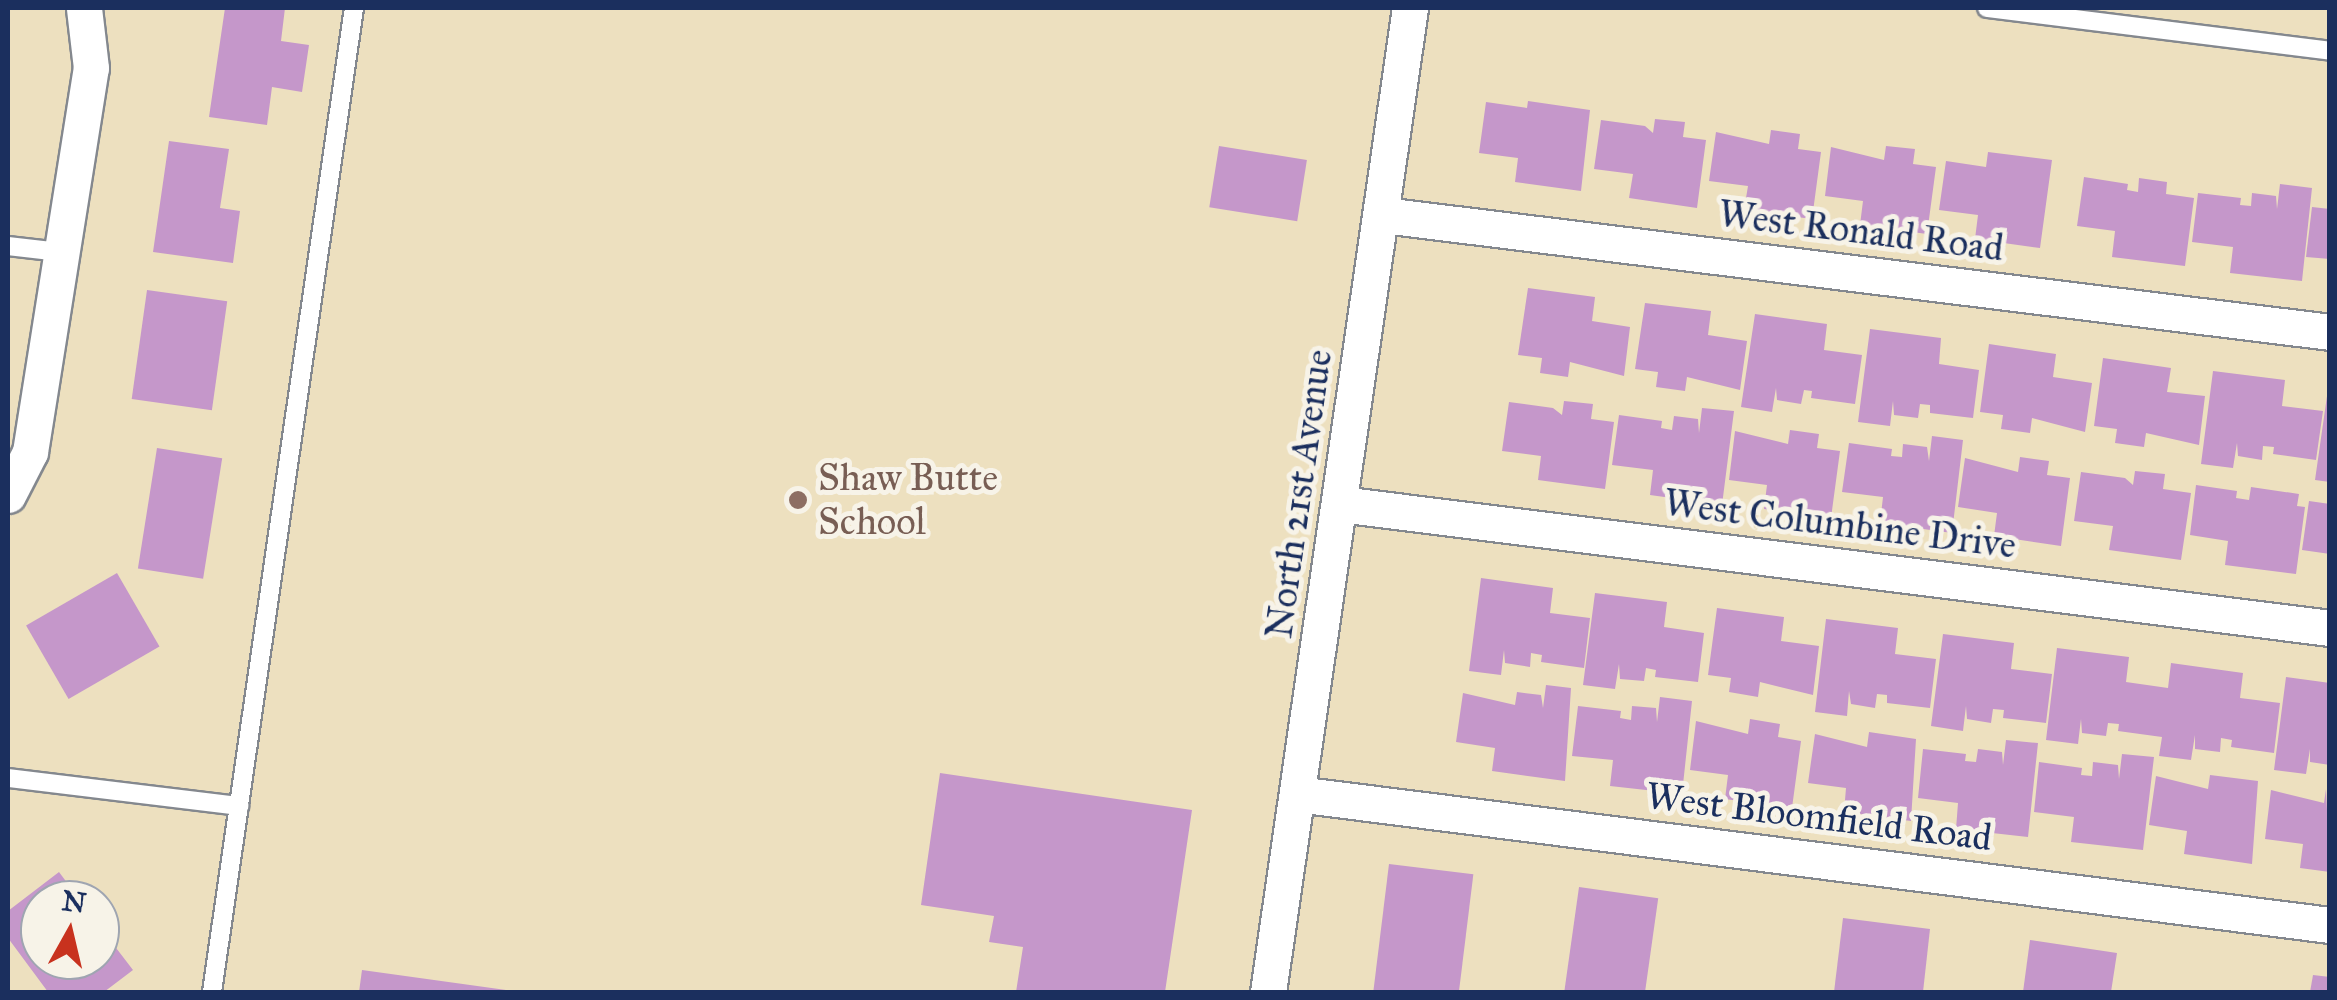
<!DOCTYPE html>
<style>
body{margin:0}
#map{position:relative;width:2337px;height:1000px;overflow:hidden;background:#ede0bf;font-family:"IM FELL Great Primer",serif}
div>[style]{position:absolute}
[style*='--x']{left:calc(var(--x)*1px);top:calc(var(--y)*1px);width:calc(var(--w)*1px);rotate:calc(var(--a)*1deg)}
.building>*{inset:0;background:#c597ca;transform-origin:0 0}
.roads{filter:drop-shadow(2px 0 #84888e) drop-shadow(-2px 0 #84888e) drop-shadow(0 2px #84888e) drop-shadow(0 -2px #84888e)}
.service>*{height:18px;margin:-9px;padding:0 9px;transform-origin:9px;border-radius:9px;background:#fff}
.minor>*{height:35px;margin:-17.5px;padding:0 17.5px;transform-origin:17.5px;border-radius:17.5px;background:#fff}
.dots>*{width:28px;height:28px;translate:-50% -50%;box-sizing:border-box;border:5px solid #f7f3e8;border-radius:50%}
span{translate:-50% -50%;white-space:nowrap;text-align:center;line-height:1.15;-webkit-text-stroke:10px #f7f3e8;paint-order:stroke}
.street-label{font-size:38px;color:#1b2f5e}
.education-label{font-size:38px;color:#785e54}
.left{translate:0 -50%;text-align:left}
.frame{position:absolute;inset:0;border:10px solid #1b2f5e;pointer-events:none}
.north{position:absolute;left:20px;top:880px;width:100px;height:100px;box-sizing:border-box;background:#f7f3e8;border:2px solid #9fa5b1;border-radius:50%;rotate:8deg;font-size:28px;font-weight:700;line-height:40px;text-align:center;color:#1b2f5e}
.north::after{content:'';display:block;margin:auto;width:35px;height:45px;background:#c8321e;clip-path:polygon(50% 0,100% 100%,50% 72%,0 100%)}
</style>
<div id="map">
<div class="building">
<i style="clip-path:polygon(225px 8px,285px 8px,281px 41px,309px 45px,302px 92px,272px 87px,267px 125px,209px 117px)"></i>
<i style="clip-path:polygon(1528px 101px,1590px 110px,1581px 191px,1515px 182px,1518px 158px,1479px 153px,1486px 102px,1527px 108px)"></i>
<i style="clip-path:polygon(1655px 119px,1685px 122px,1683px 137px,1706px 140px,1697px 208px,1629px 198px,1633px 174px,1594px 169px,1601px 120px,1645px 126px,1653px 133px)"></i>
<i style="clip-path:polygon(1771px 130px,1800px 134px,1798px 149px,1821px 152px,1812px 219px,1744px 210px,1748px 186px,1709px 181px,1716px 132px,1769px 144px)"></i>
<i style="clip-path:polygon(169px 141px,229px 149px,220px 208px,240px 211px,233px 263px,153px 252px)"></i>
<i style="left:1219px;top:146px;width:89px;height:62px;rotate:9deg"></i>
<i style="clip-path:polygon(1886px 146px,1915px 149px,1913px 164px,1936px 167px,1927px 234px,1860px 225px,1863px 201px,1825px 196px,1831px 147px,1884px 160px)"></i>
<i style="clip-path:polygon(1988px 152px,2052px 160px,2040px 248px,1975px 239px,1978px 215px,1939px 210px,1946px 161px,1986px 167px)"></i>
<i style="clip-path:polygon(2084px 177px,2128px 184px,2127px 190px,2138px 192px,2139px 178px,2167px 182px,2166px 194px,2194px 198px,2185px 266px,2112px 257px,2115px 231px,2077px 226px)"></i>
<i style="clip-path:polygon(2280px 184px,2312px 188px,2302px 281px,2230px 273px,2233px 247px,2192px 242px,2198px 193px,2241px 198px,2240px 205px,2251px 206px,2252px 193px,2276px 196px,2277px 209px)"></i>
<i style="clip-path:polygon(2312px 207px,2330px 209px,2330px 259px,2306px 257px)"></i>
<i style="clip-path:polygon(1528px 288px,1595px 297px,1592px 321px,1630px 327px,1624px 376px,1570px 362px,1568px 377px,1540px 373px,1542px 358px,1518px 355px)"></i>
<i style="left:147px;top:290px;width:81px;height:110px;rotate:8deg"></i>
<i style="clip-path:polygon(1645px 303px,1711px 311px,1708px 335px,1747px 341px,1740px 390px,1687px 377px,1685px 391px,1656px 387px,1658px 372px,1635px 369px)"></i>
<i style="clip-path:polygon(1755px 314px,1827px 324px,1824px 350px,1862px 355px,1855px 404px,1811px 398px,1812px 391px,1804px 390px,1801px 404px,1777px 400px,1776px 388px,1772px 412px,1741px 407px)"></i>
<i style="clip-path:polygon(1870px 329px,1941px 338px,1939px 364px,1979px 370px,1973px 418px,1930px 413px,1930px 405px,1920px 404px,1918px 418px,1894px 415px,1893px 401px,1890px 426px,1858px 422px)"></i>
<i style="clip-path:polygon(1989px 344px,2056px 354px,2053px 377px,2092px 383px,2085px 432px,2032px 418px,2030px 433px,2001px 429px,2003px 415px,1980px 412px)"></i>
<i style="clip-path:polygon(2103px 358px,2171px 368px,2167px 392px,2205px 396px,2199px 445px,2146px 433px,2144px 447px,2115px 443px,2117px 429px,2094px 426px)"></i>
<i style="clip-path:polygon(2213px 371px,2285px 380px,2282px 406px,2323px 411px,2316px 460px,2273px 454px,2274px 447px,2263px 446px,2262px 460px,2238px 456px,2237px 443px,2233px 468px,2201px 464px)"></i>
<i style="clip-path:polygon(2327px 396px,2330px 396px,2330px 482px,2315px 480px)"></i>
<i style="clip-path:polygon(1564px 401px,1593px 404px,1591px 419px,1614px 422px,1605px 489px,1538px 480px,1541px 456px,1502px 451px,1509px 402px,1553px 408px,1562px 415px)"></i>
<i style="clip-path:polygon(1702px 408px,1734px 411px,1722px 505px,1650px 495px,1653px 470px,1612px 465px,1619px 415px,1662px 421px,1661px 428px,1672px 430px,1674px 416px,1698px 419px,1699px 433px)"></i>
<i style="clip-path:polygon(1790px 430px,1819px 434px,1817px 448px,1840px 451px,1831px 518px,1764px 509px,1767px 485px,1729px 480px,1735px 431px,1788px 444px)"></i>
<i style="clip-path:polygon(1932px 436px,1963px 440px,1952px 533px,1880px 523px,1883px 497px,1842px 492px,1849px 443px,1892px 449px,1891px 456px,1902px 457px,1903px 444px,1927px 447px,1929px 461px)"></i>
<i style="left:157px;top:448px;width:66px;height:122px;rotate:9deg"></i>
<i style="clip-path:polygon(2020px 457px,2049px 461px,2047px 475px,2070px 478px,2061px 546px,1994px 536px,1997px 513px,1958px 507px,1965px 458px,2018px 472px)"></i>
<i style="clip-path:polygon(2135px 471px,2165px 474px,2163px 489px,2191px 493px,2181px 560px,2109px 550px,2113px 526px,2074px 521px,2081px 472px,2125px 478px,2133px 485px)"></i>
<i style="clip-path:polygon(2196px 485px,2237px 491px,2236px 498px,2249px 500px,2251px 487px,2299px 494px,2297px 506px,2305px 507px,2296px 574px,2225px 565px,2228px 541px,2190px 535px)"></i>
<i style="clip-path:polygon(2309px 501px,2330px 504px,2330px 554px,2302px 550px)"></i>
<i style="left:117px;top:573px;width:85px;height:105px;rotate:60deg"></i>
<i style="clip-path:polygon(1481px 578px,1553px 588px,1550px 613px,1590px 618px,1584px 668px,1541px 662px,1542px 655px,1531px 653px,1530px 667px,1505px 663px,1504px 650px,1501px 675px,1469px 671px)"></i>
<i style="clip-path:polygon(1595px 593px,1667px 602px,1664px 627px,1704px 633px,1698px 682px,1655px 677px,1656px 670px,1646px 668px,1644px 681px,1620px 679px,1619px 664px,1615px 689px,1583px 685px)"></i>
<i style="clip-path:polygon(1717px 608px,1784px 617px,1781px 641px,1819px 646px,1813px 695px,1760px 682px,1758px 697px,1729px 692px,1731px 678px,1708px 675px)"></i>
<i style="clip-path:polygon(1826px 619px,1898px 628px,1895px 654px,1936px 659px,1930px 708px,1887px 703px,1887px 695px,1877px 694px,1875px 708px,1851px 704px,1849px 691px,1847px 716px,1815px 712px)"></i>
<i style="clip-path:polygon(1943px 634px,2014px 643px,2011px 669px,2052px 674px,2046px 723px,2003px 718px,2004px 710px,1993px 709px,1991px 723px,1967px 719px,1966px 706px,1963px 731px,1931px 726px)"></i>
<i style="clip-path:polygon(2057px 648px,2129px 657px,2126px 682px,2168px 688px,2171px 663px,2243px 673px,2240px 698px,2280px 703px,2274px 753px,2231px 747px,2232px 740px,2221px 738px,2220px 752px,2195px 749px,2195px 735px,2191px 760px,2159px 756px,2162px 737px,2118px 731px,2119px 724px,2108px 723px,2106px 736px,2082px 733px,2081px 719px,2078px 744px,2046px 740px)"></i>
<i style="clip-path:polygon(2286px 677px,2330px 683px,2330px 765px,2310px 762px,2310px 749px,2306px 774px,2274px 770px)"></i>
<i style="clip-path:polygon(1546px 685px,1571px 688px,1565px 781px,1492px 771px,1495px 748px,1456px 742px,1463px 693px,1515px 705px,1517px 692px,1541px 695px,1543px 708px)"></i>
<i style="clip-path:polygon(1660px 697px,1692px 701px,1682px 794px,1610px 786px,1613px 760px,1572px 756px,1578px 706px,1621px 711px,1620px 718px,1631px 720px,1632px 706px,1656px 708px,1657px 722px)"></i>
<i style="clip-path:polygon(1750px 719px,1780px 724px,1778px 737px,1801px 741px,1792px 808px,1725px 799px,1728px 775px,1690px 770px,1696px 721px,1748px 734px)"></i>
<i style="clip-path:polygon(1869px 732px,1916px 739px,1911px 821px,1844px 812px,1846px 788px,1808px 783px,1815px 734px,1867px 747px)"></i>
<i style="clip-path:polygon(2006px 740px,2038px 743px,2028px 837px,1956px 829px,1958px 803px,1918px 798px,1923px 749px,1966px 754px,1965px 761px,1976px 762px,1978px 749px,2002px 752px,2003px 765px)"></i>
<i style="clip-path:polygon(2122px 754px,2154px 757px,2143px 850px,2071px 842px,2074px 817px,2034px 812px,2039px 762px,2082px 768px,2081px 775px,2092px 776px,2093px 762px,2118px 765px,2119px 779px)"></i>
<i style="clip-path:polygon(940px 773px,1192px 810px,1165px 992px,1016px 992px,1023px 947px,989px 942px,994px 916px,921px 905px)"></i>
<i style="clip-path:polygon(2210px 775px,2258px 781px,2252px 864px,2184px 854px,2187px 831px,2149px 825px,2156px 776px,2208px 789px)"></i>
<i style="clip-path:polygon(2326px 789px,2330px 872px,2300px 868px,2303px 844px,2265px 839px,2271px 790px,2324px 803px)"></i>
<i style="left:1389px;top:864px;width:85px;height:129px;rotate:7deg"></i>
<i style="clip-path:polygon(59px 872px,80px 900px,40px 900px,40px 960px,100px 960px,100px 927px,133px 970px,104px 992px,48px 992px,8px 938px,8px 911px)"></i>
<i style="left:1579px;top:887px;width:80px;height:106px;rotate:8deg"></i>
<i style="clip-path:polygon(1843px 918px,1930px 929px,1923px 992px,1834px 992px)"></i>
<i style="clip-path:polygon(2030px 940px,2117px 953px,2111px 992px,2023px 992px)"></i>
<i style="clip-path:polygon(362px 970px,506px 990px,506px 992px,359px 992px)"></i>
<i style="clip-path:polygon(2313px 975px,2330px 977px,2330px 992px,2310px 992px)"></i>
</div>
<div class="roads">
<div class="service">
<i style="--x:1987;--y:8;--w:346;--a:7.1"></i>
<i style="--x:8;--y:246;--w:52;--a:6.6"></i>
<i style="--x:8;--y:778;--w:233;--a:6.9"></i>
<i style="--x:212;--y:992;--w:994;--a:-81.79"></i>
</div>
<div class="minor">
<i style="--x:1383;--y:215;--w:954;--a:7.04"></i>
<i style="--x:8;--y:495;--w:48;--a:-62.9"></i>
<i style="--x:30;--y:452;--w:389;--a:-81"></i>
<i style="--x:91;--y:68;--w:60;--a:-96.7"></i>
<i style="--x:1340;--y:504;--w:998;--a:7.14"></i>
<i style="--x:1297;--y:794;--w:1041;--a:7.23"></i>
<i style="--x:1268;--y:992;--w:994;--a:-81.79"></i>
</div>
</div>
<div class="dots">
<i style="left:798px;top:500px;background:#8d6e63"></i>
</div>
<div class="street-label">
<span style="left:1861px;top:231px;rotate:7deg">West Ronald Road</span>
<span style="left:1299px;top:494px;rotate:-82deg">North 21st Avenue</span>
<span style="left:1840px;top:524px;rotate:7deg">West Columbine Drive</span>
<span style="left:1819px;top:817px;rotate:7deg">West Bloomfield Road</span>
</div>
<div class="education-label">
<span class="left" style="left:818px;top:500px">Shaw Butte<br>School</span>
</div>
<div class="frame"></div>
<div class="north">N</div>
</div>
